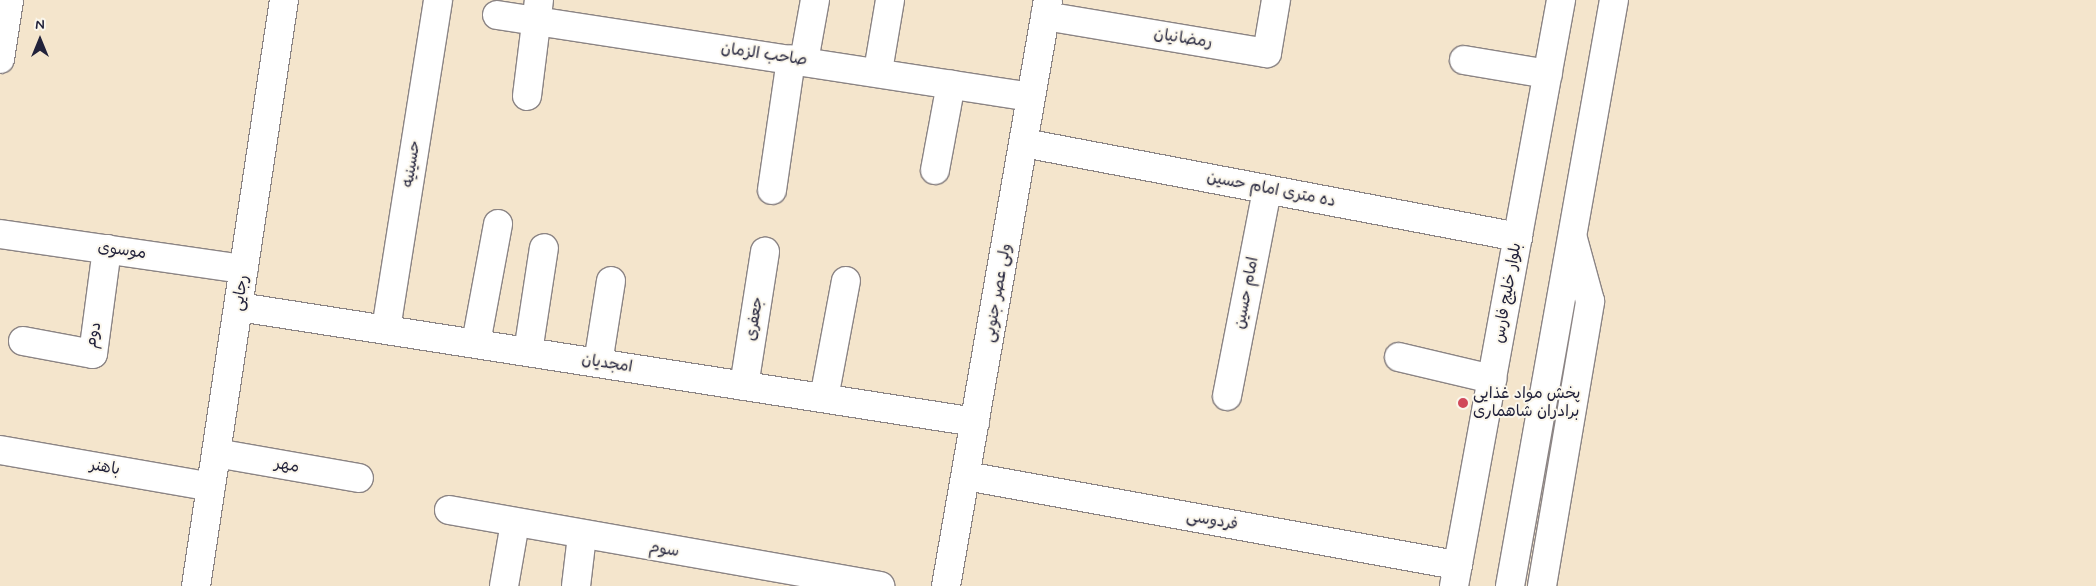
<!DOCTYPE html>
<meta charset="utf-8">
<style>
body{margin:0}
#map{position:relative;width:2096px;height:586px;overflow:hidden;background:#f4e5cc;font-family:Mynerve,"Playpen Sans Arabic",sans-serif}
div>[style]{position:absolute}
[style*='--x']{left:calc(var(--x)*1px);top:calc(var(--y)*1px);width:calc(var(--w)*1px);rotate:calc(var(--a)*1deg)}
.roads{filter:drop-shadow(1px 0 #8b8484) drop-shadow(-1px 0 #8b8484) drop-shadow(0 1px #8b8484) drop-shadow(0 -1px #8b8484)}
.minor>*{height:28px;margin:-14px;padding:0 14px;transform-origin:14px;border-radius:14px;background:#fff}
.tertiary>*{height:28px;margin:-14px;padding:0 14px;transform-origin:14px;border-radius:14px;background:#fff}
.secondary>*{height:28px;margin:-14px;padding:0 14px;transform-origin:14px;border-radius:14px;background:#fff}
.dots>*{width:14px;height:14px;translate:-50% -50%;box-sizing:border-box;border:2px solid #fbf7ec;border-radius:50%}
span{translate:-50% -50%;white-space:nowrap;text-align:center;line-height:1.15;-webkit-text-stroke:4px #fbf7ec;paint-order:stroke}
.street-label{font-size:16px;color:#22223b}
.poi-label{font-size:16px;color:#22223b}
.left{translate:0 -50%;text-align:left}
.north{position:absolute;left:15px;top:15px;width:50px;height:50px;-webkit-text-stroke:4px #fbf7ec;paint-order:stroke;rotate:0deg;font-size:14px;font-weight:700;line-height:20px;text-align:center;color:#22223b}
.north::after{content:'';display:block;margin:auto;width:18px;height:22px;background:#22223b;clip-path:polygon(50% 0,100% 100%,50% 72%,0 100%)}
</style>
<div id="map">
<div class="roads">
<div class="minor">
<i style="--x:497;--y:15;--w:540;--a:8.73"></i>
<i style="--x:1045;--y:16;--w:225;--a:9.5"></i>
<i style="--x:1267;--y:53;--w:54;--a:-80.4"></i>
<i style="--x:0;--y:59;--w:60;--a:-81.3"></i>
<i style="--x:1464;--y:60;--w:85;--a:9.5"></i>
<i style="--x:804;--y:61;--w:62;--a:-79.8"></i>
<i style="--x:878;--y:71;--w:72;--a:-80.4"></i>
<i style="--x:527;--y:96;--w:97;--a:-82.9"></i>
<i style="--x:935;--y:170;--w:87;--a:-79.5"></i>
<i style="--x:772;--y:190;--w:132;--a:-81.7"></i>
<i style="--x:0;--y:234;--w:246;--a:8.2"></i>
<i style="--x:239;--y:307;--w:745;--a:8.88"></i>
<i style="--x:386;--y:329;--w:333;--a:-81"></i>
<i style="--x:23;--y:341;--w:71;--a:10.5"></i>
<i style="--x:93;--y:354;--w:106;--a:-82.4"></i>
<i style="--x:476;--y:343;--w:121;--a:-79.5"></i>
<i style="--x:528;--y:352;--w:105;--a:-81.3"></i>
<i style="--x:1399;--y:357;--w:96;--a:13.3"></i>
<i style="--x:598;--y:363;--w:83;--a:-81"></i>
<i style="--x:744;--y:386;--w:136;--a:-81.1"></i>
<i style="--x:1227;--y:396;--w:210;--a:-79"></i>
<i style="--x:824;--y:398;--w:119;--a:-79.4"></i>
<i style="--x:0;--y:450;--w:214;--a:9.9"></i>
<i style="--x:216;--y:453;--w:145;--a:9.9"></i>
<i style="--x:966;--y:476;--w:500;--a:10.3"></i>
<i style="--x:449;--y:510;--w:438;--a:10"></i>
<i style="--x:504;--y:586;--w:64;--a:-80.1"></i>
<i style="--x:576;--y:586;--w:50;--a:-83.2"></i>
</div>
<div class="tertiary">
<i style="--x:1024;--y:143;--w:503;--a:10.77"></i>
<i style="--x:196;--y:586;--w:593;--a:-81.46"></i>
<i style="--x:946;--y:586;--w:595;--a:-80.13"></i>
<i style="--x:1542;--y:586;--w:289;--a:-80.4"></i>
<i style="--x:1590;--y:301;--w:64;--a:-105.3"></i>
</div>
<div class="secondary">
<i style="--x:1454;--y:586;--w:596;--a:-79.65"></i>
<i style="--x:1510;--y:586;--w:595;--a:-79.94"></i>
</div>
</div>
<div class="dots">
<i style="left:1463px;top:403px;background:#d1495b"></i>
</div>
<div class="street-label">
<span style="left:1183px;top:39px;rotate:9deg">رمضانیان</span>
<span style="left:764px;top:55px;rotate:8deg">صاحب الزمان</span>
<span style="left:412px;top:164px;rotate:-81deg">حسینیه</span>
<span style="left:1271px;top:190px;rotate:11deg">ده متری امام حسین</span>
<span style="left:122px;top:251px;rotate:8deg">موسوی</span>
<span style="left:241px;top:293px;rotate:-81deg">رجایی</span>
<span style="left:998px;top:293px;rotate:-80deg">ولی عصر جنوبی</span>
<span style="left:1247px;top:293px;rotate:-79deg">امام حسین</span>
<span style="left:1508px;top:293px;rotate:-80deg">بلوار خلیج فارس</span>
<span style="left:755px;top:319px;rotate:-81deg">جعفری</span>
<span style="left:94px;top:335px;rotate:-77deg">دوم</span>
<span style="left:607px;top:364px;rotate:9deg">امجدیان</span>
<span style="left:287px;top:466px;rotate:10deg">مهر</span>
<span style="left:105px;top:468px;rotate:10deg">باهنر</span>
<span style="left:1212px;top:521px;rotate:10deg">فردوسی</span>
<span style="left:664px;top:550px;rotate:9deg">سوم</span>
</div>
<div class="poi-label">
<span class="left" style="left:1473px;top:403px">پخش مواد غذایی<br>برادران شاهماری</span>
</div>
<div class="north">N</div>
</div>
